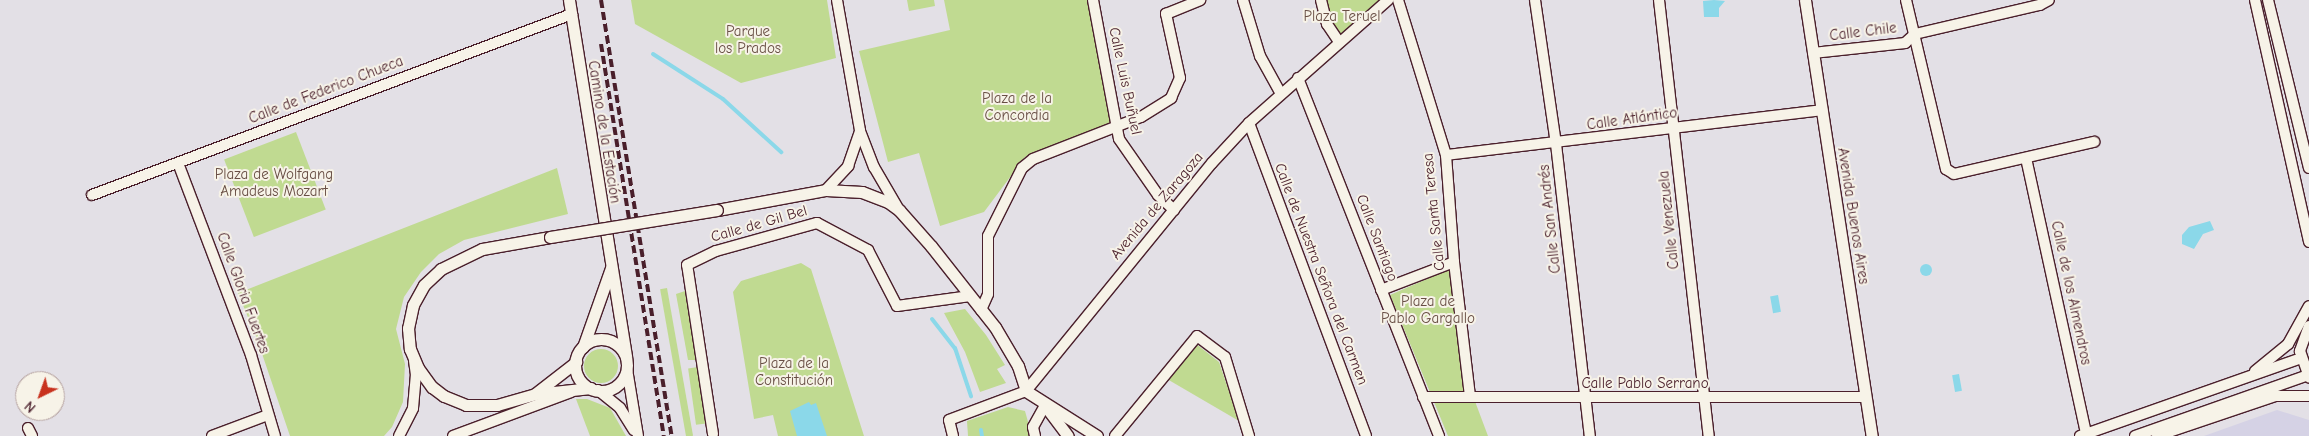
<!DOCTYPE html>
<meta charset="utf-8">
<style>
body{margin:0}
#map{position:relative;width:2309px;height:436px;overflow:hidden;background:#e3e0e6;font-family:"Comic Neue",sans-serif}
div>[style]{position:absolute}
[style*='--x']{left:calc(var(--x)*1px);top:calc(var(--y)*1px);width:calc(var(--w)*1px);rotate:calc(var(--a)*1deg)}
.built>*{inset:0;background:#d5d2e5}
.green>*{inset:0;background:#c0da91;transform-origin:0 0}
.round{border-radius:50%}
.water>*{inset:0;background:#8bd8e9;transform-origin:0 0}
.stream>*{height:4px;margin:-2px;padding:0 2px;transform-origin:2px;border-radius:2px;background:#8bd8e9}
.roads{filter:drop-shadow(1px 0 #4a1f2b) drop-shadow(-1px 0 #4a1f2b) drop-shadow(0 1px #4a1f2b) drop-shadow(0 -1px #4a1f2b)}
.minor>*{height:10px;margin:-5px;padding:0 5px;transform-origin:5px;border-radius:5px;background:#f7f3e8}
.tertiary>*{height:11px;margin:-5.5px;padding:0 5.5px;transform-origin:5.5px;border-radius:5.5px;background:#f7f3e8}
.tertiary>.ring{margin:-5.5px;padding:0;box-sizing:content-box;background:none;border:11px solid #f7f3e8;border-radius:50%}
.rail>*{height:4px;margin-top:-2px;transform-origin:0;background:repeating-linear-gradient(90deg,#4a1f2b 0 8px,transparent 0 12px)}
.bridges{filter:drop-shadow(1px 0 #4a1f2b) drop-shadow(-1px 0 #4a1f2b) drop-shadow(0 1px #4a1f2b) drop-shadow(0 -1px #4a1f2b)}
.tertiary-bridge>*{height:11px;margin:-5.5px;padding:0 5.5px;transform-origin:5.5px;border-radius:5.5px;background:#f7f3e8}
span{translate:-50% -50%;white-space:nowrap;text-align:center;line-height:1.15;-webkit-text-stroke:4px #f7f3e8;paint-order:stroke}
.park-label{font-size:15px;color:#684e44}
.street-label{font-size:15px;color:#4a1f2b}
.north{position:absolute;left:15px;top:371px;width:50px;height:50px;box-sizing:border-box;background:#f7f3e8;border:1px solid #b29e9c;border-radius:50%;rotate:222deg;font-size:14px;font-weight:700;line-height:20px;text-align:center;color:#4a1f2b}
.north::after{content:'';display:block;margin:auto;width:18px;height:22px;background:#c8321e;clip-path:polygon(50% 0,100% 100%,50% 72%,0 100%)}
</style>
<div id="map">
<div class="built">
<i style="clip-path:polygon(2277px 410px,2309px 420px,2309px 436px,2204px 436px)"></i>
</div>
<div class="green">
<i style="clip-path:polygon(631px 0,827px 0,836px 58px,741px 83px,635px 24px)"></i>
<i style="clip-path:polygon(907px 0,934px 0,935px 6px,909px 11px)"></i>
<i style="clip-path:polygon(944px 0,1089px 0,1112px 118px,1109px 123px,1025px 157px,984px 212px,940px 226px,919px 153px,888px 162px,859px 51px,950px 30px)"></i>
<i style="clip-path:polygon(1321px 0,1388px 0,1339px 42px)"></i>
<i style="left:296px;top:132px;width:83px;height:77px;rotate:69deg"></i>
<i style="clip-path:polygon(557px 168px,568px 214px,464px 240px,439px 254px,421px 272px,404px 297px,396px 329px,405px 364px,403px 402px,392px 427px,384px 436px,290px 436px,257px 339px,238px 293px)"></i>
<i style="clip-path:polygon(801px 263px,811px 269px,864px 436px,778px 436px,773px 415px,754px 419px,733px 292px,741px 281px)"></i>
<i style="clip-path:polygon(1450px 269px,1476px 404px,1488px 436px,1448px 436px,1390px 295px)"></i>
<i style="left:667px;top:288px;width:150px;height:7px;rotate:80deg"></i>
<i style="clip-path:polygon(685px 291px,696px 360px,688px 360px,676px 294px)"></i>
<i style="clip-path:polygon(965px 309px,986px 335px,1005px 365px,997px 369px,1006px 383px,980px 392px,965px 352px,944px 313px)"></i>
<i style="clip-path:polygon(1195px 343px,1219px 362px,1239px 421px,1167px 379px)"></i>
<i class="round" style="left:584px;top:349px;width:34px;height:34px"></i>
<i style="left:698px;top:367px;width:57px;height:10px;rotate:82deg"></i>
<i style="clip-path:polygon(576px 399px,587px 399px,610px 408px,626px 436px,590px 436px)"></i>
<i style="clip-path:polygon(1008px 407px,1025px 411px,1032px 436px,968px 436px,967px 421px)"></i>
</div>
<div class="water">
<i style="clip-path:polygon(1714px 0,1725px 1px,1719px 8px,1719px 17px,1704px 17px,1703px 1px)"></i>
<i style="clip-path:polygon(2210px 221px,2214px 230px,2203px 234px,2194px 249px,2182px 244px,2182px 235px,2189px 227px)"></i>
<i class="round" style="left:1920px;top:264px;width:12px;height:12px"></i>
<i style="left:1778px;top:295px;width:17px;height:8px;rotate:80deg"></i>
<i style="left:1959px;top:374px;width:17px;height:7px;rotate:80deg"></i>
<i style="clip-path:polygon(809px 402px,811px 405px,816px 403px,827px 436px,797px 436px,790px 411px)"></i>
</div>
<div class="stream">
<i style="--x:653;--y:54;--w:83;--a:32.7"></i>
<i style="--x:723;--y:99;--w:79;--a:42.4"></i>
<i style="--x:932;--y:319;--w:37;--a:52"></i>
<i style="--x:955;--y:348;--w:51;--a:71.6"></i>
<i style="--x:981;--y:430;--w:6;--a:81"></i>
</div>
<div class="roads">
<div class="minor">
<i style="--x:837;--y:0;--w:133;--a:80"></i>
<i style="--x:860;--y:131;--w:39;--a:69"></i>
<i style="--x:874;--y:167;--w:48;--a:59.7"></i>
<i style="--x:1093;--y:0;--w:141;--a:79.4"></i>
<i style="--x:1119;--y:139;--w:68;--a:55.1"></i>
<i style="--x:1158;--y:195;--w:22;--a:43"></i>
<i style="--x:1243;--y:0;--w:59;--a:73.1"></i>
<i style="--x:1260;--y:56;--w:43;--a:61.1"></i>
<i style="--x:1321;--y:0;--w:25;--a:76"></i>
<i style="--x:1327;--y:24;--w:22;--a:56"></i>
<i style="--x:1398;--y:0;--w:162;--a:72.8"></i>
<i style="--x:1446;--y:155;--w:107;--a:85.7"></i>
<i style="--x:1454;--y:262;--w:136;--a:83.2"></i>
<i style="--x:1535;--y:0;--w:146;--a:81.7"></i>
<i style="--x:1556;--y:144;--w:294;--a:83.4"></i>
<i style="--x:1659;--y:0;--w:439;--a:83.5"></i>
<i style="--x:1906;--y:0;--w:174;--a:76.7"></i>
<i style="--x:1946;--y:169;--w:9;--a:32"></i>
<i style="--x:1954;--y:174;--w:144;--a:-12.9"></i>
<i style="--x:2255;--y:0;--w:248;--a:77.4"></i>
<i style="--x:2268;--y:0;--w:173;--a:76.3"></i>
<i style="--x:1813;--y:53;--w:93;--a:-6.2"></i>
<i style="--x:1905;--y:43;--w:13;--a:-42"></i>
<i style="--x:1915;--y:34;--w:128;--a:-13.1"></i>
<i style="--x:2040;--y:5;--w:10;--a:-29"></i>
<i style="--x:1298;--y:78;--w:385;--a:68.5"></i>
<i style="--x:1249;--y:123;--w:334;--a:69.5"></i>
<i style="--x:1446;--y:155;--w:379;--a:-6.8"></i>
<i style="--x:2026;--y:158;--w:282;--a:77.7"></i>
<i style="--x:178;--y:163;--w:205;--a:69.2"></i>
<i style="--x:251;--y:355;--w:84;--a:73.5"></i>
<i style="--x:826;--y:190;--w:33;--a:-47"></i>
<i style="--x:848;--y:166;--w:37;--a:-71"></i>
<i style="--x:92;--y:195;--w:513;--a:-20.66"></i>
<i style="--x:1381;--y:290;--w:78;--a:-21"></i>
<i style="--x:981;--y:310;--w:17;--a:-66"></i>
<i style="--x:988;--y:294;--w:58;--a:-90"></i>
<i style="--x:988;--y:236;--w:76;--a:-63.4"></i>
<i style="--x:1022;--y:168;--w:14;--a:-39"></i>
<i style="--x:1033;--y:159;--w:116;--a:-21.3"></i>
<i style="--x:1141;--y:117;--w:36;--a:-32"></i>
<i style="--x:1171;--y:98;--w:22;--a:-66"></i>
<i style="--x:1180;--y:78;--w:66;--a:-102.3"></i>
<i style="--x:1166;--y:14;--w:37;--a:-22"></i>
<i style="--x:2309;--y:326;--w:27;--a:110"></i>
<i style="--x:2300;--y:351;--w:28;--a:71"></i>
<i style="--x:627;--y:369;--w:68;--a:80.7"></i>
<i style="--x:2255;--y:371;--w:43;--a:-39.3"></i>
<i style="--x:2288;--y:344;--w:43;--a:-61.1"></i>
<i style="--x:598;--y:390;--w:28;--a:39"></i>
<i style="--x:620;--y:408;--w:26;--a:58"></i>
<i style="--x:1423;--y:397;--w:443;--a:0"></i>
<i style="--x:28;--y:428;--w:9;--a:63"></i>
<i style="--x:713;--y:434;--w:171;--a:-98.7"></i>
<i style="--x:687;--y:265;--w:32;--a:-26"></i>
<i style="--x:716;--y:251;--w:105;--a:-15.5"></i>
<i style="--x:817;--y:223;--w:58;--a:27.9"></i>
<i style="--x:868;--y:250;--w:63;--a:62.6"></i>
<i style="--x:897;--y:306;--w:74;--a:-7.8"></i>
<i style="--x:212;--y:436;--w:60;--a:-20.6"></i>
<i style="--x:399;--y:436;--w:31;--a:-63"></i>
<i style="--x:413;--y:408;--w:33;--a:-85"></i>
<i style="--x:416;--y:375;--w:14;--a:-98"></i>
<i style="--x:453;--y:436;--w:126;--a:-20.4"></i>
<i style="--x:953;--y:436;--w:16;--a:-104"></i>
<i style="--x:949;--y:420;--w:82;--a:-20.6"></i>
<i style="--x:1026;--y:391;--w:294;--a:-50.8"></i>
<i style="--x:1212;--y:163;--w:54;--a:-47.2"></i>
<i style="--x:1249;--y:123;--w:186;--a:-41.5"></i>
<i style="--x:1035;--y:436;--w:9;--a:-103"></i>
<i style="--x:1033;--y:427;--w:25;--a:-61"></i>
<i style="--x:1115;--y:436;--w:129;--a:-50.6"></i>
<i style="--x:1197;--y:336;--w:35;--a:37"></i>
<i style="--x:1225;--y:357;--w:83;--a:73.1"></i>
<i style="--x:2080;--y:436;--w:234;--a:-19.4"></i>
<i style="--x:2135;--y:436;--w:183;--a:-19.4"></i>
<i style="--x:2157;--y:436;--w:125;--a:-18.7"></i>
<i style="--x:2275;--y:396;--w:34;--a:0"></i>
</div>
<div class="tertiary">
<i style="--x:569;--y:0;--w:361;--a:80.9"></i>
<i style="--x:1805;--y:0;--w:441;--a:81.3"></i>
<i style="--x:717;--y:210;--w:111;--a:-10.4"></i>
<i style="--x:826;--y:190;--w:36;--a:3"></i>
<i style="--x:862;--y:192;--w:28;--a:21"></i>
<i style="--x:888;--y:202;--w:14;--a:36"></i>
<i style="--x:899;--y:210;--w:48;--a:48.4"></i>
<i style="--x:931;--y:246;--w:103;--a:51.7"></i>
<i style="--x:995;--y:327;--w:45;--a:59.5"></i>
<i style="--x:1018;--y:366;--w:26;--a:72"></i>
<i style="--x:1026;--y:391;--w:84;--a:32.4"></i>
<i style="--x:550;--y:237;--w:69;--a:170"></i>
<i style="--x:482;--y:249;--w:46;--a:154"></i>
<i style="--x:441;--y:269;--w:23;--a:137"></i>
<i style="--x:424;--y:285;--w:23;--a:119"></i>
<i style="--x:413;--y:305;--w:24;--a:102"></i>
<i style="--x:408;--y:328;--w:21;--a:85"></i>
<i style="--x:410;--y:349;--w:21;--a:67"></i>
<i style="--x:418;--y:368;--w:24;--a:54"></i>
<i style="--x:432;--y:387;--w:15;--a:37"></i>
<i style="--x:444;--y:396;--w:24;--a:22"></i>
<i style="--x:466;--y:405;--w:31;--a:0"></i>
<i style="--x:497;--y:405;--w:40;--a:-16"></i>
<i style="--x:535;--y:394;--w:56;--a:-6.1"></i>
<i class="ring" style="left:575px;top:339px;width:41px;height:41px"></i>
<i style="--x:583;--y:347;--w:84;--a:-70.5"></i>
<i style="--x:536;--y:393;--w:51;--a:-37.8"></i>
<i style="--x:1049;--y:411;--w:31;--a:53"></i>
</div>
</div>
<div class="rail">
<i style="--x:601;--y:0;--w:442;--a:80.8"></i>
<i style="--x:601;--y:44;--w:397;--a:80.9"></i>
</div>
<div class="bridges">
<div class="tertiary-bridge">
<i style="--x:550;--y:237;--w:169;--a:-9.2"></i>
</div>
</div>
<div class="park-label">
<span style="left:1342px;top:17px">Plaza Teruel</span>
<span style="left:748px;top:40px">Parque<br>los Prados</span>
<span style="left:1017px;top:107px">Plaza de la<br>Concordia</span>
<span style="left:274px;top:183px">Plaza de Wolfgang<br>Amadeus Mozart</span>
<span style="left:1428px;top:310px">Plaza de<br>Pablo Gargallo</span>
<span style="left:794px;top:372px">Plaza de la<br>Constitución</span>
</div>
<div class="street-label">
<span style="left:1863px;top:32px;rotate:-7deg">Calle Chile</span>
<span style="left:1125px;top:81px;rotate:78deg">Calle Luis Buñuel</span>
<span style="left:326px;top:90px;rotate:-21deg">Calle de Federico Chueca</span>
<span style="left:1632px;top:119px;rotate:-8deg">Calle Atlántico</span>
<span style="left:604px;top:132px;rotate:81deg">Camino de la Estación</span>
<span style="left:1157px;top:206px;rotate:-50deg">Avenida de Zaragoza</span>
<span style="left:1434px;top:212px;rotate:-96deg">Calle Santa Teresa</span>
<span style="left:1853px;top:216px;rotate:81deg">Avenida Buenos Aires</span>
<span style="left:1550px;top:219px;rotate:-96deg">Calle San Andrés</span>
<span style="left:1669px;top:220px;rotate:-96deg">Calle Venezuela</span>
<span style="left:759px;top:224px;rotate:-16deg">Calle de Gil Bel</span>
<span style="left:1377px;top:238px;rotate:69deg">Calle Santiago</span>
<span style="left:1321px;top:274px;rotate:69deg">Calle de Nuestra Señora del Carmen</span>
<span style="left:243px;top:293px;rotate:70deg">Calle Gloria Fuertes</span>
<span style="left:2071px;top:293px;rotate:78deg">Calle de los Almendros</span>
<span style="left:1645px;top:384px">Calle Pablo Serrano</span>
</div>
<div class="north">N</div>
</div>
